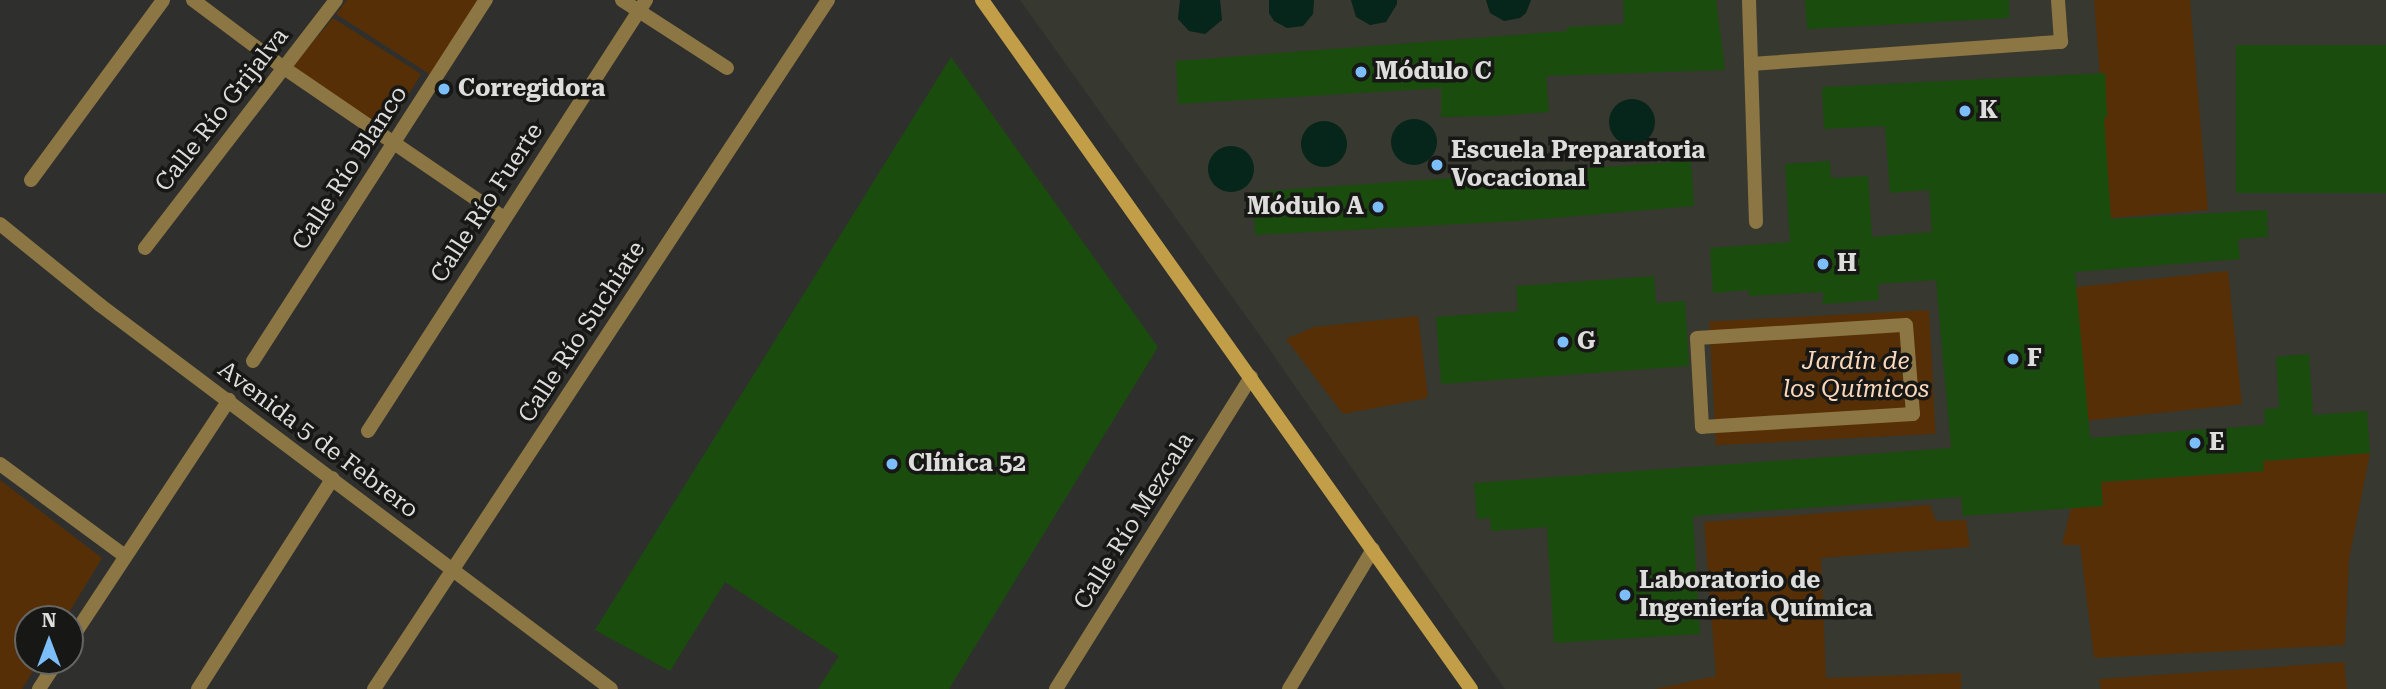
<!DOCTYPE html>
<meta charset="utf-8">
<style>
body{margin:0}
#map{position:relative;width:2386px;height:689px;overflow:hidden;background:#2f302d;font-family:"Roboto Serif",serif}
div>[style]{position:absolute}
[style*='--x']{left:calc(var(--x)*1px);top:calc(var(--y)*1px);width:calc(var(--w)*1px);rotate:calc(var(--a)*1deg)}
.built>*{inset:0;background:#37382f}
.green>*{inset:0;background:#562f06;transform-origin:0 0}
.water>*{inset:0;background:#06251b}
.round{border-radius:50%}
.building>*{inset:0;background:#1a4c0d;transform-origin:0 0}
.street>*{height:14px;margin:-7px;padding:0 7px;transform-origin:7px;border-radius:7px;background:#8c7643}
.secondary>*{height:14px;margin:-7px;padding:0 7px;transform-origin:7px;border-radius:7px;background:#c19e47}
.dots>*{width:19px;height:19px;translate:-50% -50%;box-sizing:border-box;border:4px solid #171816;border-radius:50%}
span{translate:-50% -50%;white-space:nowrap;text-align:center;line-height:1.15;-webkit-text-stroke:7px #171816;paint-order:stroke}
.poi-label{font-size:24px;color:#dddedc;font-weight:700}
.left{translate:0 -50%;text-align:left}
.right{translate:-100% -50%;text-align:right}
.street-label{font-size:24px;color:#dddedc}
.park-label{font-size:24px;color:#fbd8bb;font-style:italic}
.north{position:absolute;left:14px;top:605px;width:70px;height:70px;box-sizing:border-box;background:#171816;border:2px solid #666765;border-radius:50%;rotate:0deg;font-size:19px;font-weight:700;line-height:28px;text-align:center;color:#dddedc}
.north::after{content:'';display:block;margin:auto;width:24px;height:32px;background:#7cbef9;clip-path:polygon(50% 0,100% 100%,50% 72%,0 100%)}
</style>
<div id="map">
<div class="built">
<i style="clip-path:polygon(1020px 0,2386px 0,2386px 689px,1505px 689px,1261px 337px)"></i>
</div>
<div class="green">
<i style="clip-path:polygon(347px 0,479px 0,431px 75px,336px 14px)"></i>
<i style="clip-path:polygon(2094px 0,2190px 0,2208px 210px,2072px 221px,2108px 179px)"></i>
<i style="clip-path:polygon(333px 18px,421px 74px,385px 133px,291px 68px)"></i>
<i style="left:2228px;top:271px;width:134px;height:157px;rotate:84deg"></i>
<i style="left:1929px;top:310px;width:124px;height:220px;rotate:87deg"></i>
<i style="clip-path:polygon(1418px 316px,1428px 398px,1343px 414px,1286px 339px,1314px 327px)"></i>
<i style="clip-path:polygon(2370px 453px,2349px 559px,2345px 645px,2094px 658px,2080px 545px,2062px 545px,2071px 508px,2103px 506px,2101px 482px,2263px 471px,2263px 461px)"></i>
<i style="clip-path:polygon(0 480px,102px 558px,65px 619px,28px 619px,28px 661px,39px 661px,22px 689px,0 689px)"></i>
<i style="clip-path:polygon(1930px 505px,1936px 521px,1966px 520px,1970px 547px,1821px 558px,1826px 678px,1961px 673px,1961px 689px,1655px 689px,1716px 676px,1704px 522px)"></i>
<i style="clip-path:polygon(2344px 662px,2347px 689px,2101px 689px,2099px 679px)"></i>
</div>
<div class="water">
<i style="clip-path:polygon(1180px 0,1220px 0,1222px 20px,1205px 34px,1189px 31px,1178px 19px)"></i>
<i style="clip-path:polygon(1269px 0,1314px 0,1313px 14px,1303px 26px,1287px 28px,1274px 21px,1269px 13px)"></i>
<i style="clip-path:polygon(1351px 0,1397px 0,1397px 4px,1386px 22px,1370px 25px,1356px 17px)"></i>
<i style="clip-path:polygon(1486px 0,1531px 0,1526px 13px,1520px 18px,1504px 21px,1490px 13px)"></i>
<i class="round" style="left:1609px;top:99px;width:46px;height:46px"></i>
<i class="round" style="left:1391px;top:119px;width:46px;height:46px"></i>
<i class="round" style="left:1301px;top:121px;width:46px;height:46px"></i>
<i class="round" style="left:1208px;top:146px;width:46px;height:46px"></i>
</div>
<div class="building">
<i style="clip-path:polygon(1623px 0,1716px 0,1725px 70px,1546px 76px,1549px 112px,1494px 116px,1441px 117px,1441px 88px,1178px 104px,1176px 61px,1567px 31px,1567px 27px,1624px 24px)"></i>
<i style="clip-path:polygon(1805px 0,2009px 0,2009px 18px,1807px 29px)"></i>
<i style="left:2386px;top:45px;width:148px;height:150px;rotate:90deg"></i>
<i style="clip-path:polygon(951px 57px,1158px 347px,949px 689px,818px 689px,839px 656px,725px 582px,670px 671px,595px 630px)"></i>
<i style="clip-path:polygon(2105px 73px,2107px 118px,2104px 118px,2111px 219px,2267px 210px,2268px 237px,2238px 239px,2240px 259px,2075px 272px,2090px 438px,2265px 425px,2264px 409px,2279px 408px,2276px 357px,2309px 354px,2313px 415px,2367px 411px,2370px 453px,2263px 461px,2264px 471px,2101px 482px,2103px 506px,1963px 516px,1961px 497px,1693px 516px,1700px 634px,1554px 643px,1547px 527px,1491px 531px,1490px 518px,1477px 519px,1474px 483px,1951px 448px,1936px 280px,1878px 284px,1879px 300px,1823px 304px,1823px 292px,1749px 296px,1749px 290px,1713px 293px,1710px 248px,1790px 242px,1785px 164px,1830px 161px,1831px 178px,1868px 176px,1872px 237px,1932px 232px,1929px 190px,1890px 193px,1885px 126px,1824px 129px,1822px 87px)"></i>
<i style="clip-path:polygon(1691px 161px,1694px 206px,1517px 221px,1255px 235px,1253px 192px)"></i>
<i style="clip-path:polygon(1654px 276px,1656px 303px,1685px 301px,1689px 366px,1441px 384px,1436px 317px,1518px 311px,1516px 286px)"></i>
</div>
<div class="street">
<i style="--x:193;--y:0;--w:114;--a:36.8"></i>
<i style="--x:284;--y:68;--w:266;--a:34.3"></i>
<i style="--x:622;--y:0;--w:125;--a:32.9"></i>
<i style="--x:1749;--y:0;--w:222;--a:88.2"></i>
<i style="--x:1751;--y:64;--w:311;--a:-4.1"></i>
<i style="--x:2061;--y:42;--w:42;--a:-94.1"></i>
<i style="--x:31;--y:180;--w:223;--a:-53.7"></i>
<i style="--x:0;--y:224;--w:129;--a:39"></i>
<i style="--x:100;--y:305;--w:639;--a:36.92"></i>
<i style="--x:145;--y:248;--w:313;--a:-52.4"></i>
<i style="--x:1906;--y:325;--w:89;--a:85.5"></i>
<i style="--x:1913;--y:414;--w:211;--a:176.5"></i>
<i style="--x:1702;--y:427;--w:89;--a:-93.2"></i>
<i style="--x:1697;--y:338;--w:209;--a:-3.6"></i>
<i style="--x:253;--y:361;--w:430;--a:-57.2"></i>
<i style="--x:368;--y:431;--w:513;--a:-57.18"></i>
<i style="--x:0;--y:464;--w:155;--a:36.4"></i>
<i style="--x:70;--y:641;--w:289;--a:-56.6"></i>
<i style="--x:39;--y:689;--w:33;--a:-57"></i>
<i style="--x:198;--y:689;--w:250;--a:-57.4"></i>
<i style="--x:374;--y:689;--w:825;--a:-56.62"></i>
<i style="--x:1056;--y:689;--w:368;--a:-58"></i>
<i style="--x:1289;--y:689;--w:163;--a:-59"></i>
</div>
<div class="secondary">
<i style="--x:982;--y:0;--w:845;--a:54.64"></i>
</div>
<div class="dots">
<i style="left:1361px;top:72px;background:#7cbef9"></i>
<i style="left:444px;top:89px;background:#7cbef9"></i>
<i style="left:1965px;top:111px;background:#7cbef9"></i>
<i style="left:1437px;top:165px;background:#7cbef9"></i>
<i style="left:1378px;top:207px;background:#7cbef9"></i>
<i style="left:1823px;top:264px;background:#7cbef9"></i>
<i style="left:1563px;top:342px;background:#7cbef9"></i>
<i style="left:2013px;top:359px;background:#7cbef9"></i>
<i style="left:2195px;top:443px;background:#7cbef9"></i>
<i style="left:892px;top:464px;background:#7cbef9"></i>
<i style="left:1625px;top:595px;background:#7cbef9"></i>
</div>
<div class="poi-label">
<span class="left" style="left:1375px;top:72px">Módulo C</span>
<span class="left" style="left:458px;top:89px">Corregidora</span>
<span class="left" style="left:1979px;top:111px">K</span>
<span class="left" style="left:1451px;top:165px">Escuela Preparatoria<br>Vocacional</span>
<span class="right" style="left:1364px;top:207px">Módulo A</span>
<span class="left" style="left:1837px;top:264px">H</span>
<span class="left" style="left:1577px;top:342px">G</span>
<span class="left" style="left:2027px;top:359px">F</span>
<span class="left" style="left:2209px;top:443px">E</span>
<span class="left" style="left:908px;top:464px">Clínica 52</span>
<span class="left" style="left:1639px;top:595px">Laboratorio de<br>Ingeniería Química</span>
</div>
<div class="street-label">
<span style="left:222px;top:110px;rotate:-52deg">Calle Río Grijalva</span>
<span style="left:350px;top:168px;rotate:-57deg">Calle Río Blanco</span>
<span style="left:487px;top:203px;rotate:-57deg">Calle Río Fuerte</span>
<span style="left:582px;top:332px;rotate:-57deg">Calle Río Suchiate</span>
<span style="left:318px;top:440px;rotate:37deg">Avenida 5 de Febrero</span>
<span style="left:1134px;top:521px;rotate:-58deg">Calle Río Mezcala</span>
</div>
<div class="park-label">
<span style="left:1856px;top:376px">Jardín de<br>los Químicos</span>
</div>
<div class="north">N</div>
</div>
